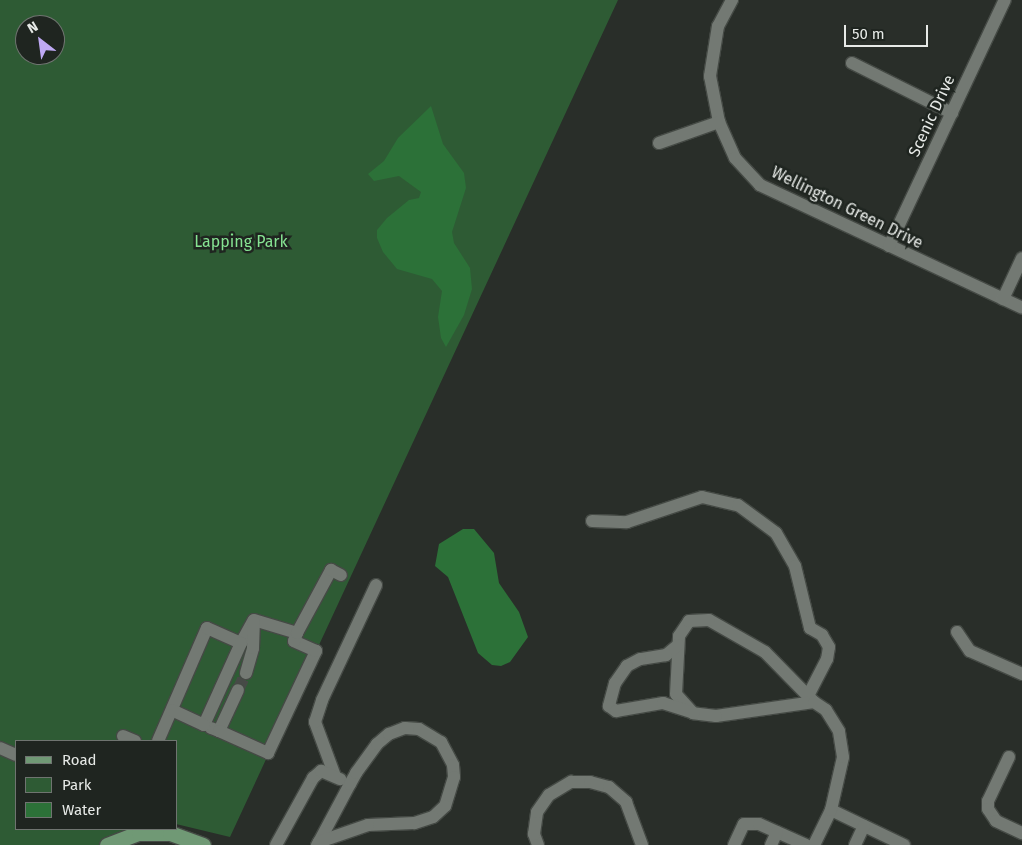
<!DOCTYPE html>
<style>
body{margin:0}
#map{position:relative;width:1022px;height:845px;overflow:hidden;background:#292e29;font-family:"Fira Sans",sans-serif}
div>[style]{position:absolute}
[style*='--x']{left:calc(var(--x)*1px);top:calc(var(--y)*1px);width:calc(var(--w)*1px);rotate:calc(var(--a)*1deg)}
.green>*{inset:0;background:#2e5b34}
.water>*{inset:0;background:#2c7138}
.minor-tunnel>*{height:12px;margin-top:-6px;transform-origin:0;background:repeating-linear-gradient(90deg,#464a46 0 12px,transparent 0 18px)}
.roads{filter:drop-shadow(1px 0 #454a45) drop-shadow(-1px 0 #454a45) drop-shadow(0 1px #454a45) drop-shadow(0 -1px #454a45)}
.minor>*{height:12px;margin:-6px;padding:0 6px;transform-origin:6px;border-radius:6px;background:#737973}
.major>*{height:15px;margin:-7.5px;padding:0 7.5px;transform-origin:7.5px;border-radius:7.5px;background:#709975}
span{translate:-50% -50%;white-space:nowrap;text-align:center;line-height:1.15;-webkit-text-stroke:5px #1f2520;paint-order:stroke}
.street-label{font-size:16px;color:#e7eae7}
.park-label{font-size:16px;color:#86e392}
.legend{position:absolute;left:15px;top:740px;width:162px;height:90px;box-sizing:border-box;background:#1f2520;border:1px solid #6f7470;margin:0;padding:6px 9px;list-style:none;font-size:15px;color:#e7eae7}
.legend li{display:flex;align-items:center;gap:10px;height:25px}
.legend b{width:25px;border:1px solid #6f7470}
.north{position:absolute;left:15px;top:15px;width:50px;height:50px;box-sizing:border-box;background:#1f2520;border:1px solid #6f7470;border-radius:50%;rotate:330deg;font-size:14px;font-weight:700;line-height:20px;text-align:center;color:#e7eae7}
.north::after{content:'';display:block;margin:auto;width:18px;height:22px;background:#bfa9f4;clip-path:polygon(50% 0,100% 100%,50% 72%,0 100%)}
.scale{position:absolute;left:844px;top:25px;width:84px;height:22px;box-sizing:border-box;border:2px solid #e7eae7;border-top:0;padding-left:6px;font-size:15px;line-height:18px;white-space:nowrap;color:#e7eae7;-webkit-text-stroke:4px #1f2520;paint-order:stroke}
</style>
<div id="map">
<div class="green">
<i style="clip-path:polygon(evenodd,0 0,618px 0,230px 837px,176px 824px,176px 741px,16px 741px,16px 829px,128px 829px,101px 845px,0 845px,0 0,25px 25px,55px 25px,55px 55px,25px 55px,25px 25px)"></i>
</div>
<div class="water">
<i style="clip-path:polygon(431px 106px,443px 144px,464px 173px,466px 188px,452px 232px,454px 243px,470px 268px,472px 289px,464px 315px,446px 347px,441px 338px,438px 317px,442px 291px,432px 279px,397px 269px,383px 252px,377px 238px,377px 230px,387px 218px,409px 200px,419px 198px,421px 192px,399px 176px,374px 181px,368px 174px,384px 161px,398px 138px)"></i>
<i style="clip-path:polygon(463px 529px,474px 529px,494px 553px,499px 583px,519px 612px,528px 637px,510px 662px,501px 666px,492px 665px,478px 653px,448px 577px,435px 566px,439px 544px)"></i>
</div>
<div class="minor-tunnel">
<i style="--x:238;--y:690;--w:19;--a:-65"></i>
</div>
<div class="roads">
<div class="minor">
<i style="--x:732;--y:0;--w:30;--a:118"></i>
<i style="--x:718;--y:26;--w:51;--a:99.1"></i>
<i style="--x:710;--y:76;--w:47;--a:78.9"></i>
<i style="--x:719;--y:122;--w:39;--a:66"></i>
<i style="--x:735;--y:158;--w:37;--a:47"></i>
<i style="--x:760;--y:185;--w:289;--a:25.1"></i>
<i style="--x:852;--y:63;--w:112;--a:26.6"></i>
<i style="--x:659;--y:143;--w:64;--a:-19.3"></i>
<i style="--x:889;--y:246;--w:272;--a:-64.8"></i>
<i style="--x:1003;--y:299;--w:45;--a:-65.1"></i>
<i style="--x:592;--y:521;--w:35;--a:2"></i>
<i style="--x:627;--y:522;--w:79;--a:-18.4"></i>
<i style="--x:702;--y:497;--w:37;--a:13"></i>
<i style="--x:738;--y:505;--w:47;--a:36.4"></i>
<i style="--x:776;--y:533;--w:38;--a:60"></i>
<i style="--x:795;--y:566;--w:64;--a:76.4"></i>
<i style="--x:810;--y:628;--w:14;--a:30"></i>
<i style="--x:822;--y:635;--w:14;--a:60"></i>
<i style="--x:829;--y:647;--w:12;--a:99"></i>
<i style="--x:827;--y:659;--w:42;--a:117.2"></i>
<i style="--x:709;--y:620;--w:64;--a:29.7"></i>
<i style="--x:765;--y:652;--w:70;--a:45.6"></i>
<i style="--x:814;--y:702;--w:99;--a:171.9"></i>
<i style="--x:716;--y:716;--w:23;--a:-173"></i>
<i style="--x:693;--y:713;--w:25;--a:-132"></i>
<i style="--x:676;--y:694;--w:58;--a:-87"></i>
<i style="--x:679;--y:636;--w:18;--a:-56"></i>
<i style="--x:689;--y:621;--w:20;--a:-3"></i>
<i style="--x:957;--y:632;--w:23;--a:56"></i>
<i style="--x:970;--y:651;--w:57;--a:23.9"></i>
<i style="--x:241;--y:643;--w:26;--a:-61"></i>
<i style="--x:254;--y:620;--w:45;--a:16.8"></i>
<i style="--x:678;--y:645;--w:16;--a:140"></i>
<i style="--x:666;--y:655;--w:26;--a:171"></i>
<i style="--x:640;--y:659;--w:15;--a:152"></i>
<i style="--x:627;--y:666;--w:21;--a:125"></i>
<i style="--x:615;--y:683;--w:24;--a:105"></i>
<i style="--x:609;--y:706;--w:9;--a:36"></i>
<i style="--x:616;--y:711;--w:48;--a:-9.7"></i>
<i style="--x:663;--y:703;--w:32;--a:18"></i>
<i style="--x:246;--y:673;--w:26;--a:-74"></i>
<i style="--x:253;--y:648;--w:26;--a:-88"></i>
<i style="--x:211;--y:728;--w:9;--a:21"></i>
<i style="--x:219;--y:731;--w:45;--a:-65.1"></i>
<i style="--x:219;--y:731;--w:54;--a:24.2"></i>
<i style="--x:268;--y:753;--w:113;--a:-64.8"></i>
<i style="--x:316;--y:651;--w:24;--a:-156"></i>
<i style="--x:294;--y:641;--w:9;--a:-69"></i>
<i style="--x:297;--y:633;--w:72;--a:-61.6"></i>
<i style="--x:331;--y:570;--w:11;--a:27"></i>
<i style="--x:123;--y:736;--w:13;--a:23"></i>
<i style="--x:158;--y:741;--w:123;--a:-66.6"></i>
<i style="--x:207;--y:628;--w:37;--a:24"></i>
<i style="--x:241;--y:643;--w:90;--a:114.3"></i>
<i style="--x:204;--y:725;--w:35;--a:-155"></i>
<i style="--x:0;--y:748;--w:17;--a:24"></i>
<i style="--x:1009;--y:757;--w:49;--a:115.5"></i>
<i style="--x:988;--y:801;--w:8;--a:90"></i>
<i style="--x:988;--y:809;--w:14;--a:56"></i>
<i style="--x:996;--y:821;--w:29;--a:25"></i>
<i style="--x:335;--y:776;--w:58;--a:-110.3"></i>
<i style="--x:315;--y:722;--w:23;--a:-72"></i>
<i style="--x:322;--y:700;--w:127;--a:-64.8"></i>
<i style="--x:831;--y:810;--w:81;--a:25.6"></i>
<i style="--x:276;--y:845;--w:77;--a:-61.1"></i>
<i style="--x:313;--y:778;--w:11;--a:-41"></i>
<i style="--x:321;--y:771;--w:21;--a:23"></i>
<i style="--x:317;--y:845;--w:4;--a:-56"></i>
<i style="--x:319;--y:842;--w:66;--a:-61.9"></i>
<i style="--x:350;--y:784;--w:13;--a:-61"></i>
<i style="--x:356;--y:773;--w:36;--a:-54"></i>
<i style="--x:377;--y:744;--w:16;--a:-40"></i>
<i style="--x:389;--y:734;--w:17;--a:-21"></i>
<i style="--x:405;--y:728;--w:14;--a:4"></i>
<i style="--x:419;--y:729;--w:26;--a:31"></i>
<i style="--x:441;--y:742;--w:26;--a:62"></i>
<i style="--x:453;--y:765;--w:12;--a:85"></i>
<i style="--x:454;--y:777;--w:30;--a:107"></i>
<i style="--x:445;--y:806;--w:16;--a:137"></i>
<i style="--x:433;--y:817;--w:20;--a:162"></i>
<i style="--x:414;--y:823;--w:46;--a:177.5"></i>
<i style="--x:368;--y:825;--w:52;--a:160.9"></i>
<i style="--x:538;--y:845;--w:12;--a:-110"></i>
<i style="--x:534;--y:834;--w:22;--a:-82"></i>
<i style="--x:537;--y:812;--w:21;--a:-55"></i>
<i style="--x:549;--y:795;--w:26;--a:-31"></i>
<i style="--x:571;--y:782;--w:19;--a:0"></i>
<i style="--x:590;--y:782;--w:20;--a:15"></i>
<i style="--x:609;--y:787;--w:23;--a:41"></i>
<i style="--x:626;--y:802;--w:46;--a:69.6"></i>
<i style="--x:734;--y:845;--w:23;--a:-65"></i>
<i style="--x:744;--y:824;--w:15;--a:0"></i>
<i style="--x:759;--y:824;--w:51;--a:24.1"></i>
<i style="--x:771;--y:845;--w:14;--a:-65"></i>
<i style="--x:814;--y:845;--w:39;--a:-64"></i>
<i style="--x:831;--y:810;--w:54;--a:-77.2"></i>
<i style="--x:843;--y:757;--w:26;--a:-99"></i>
<i style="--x:839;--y:731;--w:25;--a:-122"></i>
<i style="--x:826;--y:710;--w:14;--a:-146"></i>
<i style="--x:855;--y:845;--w:21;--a:-65"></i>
</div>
<div class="major">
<i style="--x:107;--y:845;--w:34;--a:-21"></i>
<i style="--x:139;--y:833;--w:31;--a:0"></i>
<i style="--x:170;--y:833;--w:35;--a:20"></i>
</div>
</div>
<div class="street-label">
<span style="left:932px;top:116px;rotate:-65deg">Scenic Drive</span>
<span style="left:847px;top:208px;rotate:26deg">Wellington Green Drive</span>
</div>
<div class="park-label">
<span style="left:241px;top:242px">Lapping Park</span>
</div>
<ul class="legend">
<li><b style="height:6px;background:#709975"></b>Road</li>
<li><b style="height:14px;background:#2e5b34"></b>Park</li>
<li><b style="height:14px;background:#2c7138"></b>Water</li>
</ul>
<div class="north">N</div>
<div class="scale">50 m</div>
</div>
